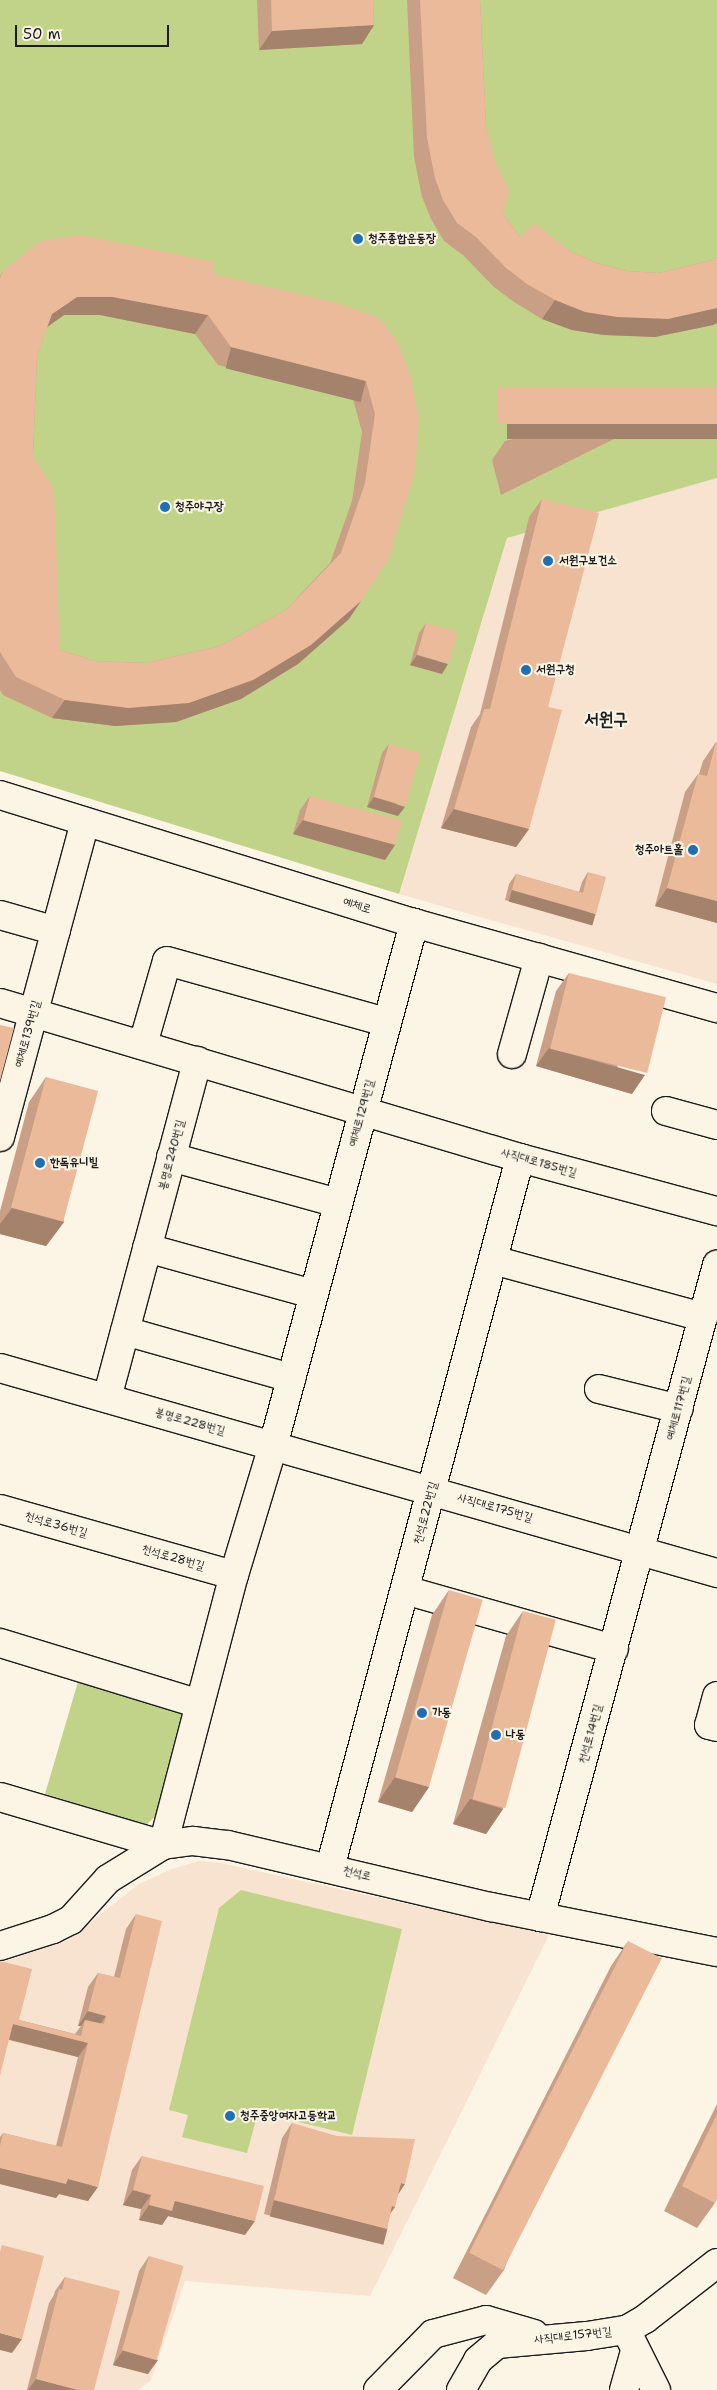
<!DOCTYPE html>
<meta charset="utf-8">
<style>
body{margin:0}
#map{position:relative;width:717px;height:2390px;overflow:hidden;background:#fcf5e5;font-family:"Shantell Sans","Poor Story",sans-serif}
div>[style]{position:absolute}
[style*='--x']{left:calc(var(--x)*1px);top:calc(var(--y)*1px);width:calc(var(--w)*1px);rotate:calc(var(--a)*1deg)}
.built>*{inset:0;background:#f7e3cf}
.green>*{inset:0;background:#c1d388}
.roads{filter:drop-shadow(1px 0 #1c1c1c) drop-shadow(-1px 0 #1c1c1c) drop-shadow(0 1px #1c1c1c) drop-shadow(0 -1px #1c1c1c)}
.minor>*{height:28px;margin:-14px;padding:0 14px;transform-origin:14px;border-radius:14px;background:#fcf5e5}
.wall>*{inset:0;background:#c9a085}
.shaded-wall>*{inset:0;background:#a4826c;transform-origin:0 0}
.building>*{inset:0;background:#eaba9b;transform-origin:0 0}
.dots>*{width:14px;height:14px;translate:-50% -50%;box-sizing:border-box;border:2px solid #fcf5e5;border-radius:50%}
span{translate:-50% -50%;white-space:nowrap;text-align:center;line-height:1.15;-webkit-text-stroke:4px #fcf5e5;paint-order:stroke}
.poi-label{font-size:12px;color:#1c1c1c;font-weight:700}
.left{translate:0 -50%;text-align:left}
.right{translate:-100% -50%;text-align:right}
.street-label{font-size:12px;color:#1c1c1c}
.district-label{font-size:18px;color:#1c1c1c;font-weight:700}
.scale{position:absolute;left:15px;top:25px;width:154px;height:22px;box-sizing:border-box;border:2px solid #1c1c1c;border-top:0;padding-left:6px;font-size:15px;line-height:18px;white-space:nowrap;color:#1c1c1c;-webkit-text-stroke:4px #fcf5e5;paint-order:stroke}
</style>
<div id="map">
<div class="built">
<i style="clip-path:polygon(717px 478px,717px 984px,399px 894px,507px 538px)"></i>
<i style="clip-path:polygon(199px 1861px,221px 1863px,549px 1935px,370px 2296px,185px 2281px,151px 2380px,138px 2390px,0 2390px,0 1963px,68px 1940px,139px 1884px,172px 1869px)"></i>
</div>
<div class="green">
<i style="clip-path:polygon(0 0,717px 0,717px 478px,507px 538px,399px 894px,0 771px)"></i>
<i style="clip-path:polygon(80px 1675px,172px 1703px,184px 1714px,160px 1812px,146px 1825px,45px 1794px)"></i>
<i style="clip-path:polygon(241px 1890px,402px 1929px,352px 2135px,258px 2112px,247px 2153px,182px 2137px,188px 2115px,169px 2110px,219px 1908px)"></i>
</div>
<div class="roads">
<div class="minor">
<i style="--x:0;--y:795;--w:433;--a:17.2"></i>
<i style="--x:414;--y:923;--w:315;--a:15.7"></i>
<i style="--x:0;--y:915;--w:58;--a:15.9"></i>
<i style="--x:0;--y:1003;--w:543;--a:16.6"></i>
<i style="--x:520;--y:1158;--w:204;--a:15.1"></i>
<i style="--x:143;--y:1044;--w:86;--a:-73.9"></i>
<i style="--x:167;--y:961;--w:227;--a:15.6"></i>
<i style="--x:512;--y:1054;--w:100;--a:-74.3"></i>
<i style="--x:666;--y:1111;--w:53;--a:15.4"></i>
<i style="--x:0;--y:1137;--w:326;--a:-74.9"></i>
<i style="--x:171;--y:1157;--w:173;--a:15.4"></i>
<i style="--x:147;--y:1248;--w:172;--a:15.5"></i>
<i style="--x:493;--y:1260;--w:218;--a:15.2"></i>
<i style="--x:125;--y:1331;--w:173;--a:15.8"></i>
<i style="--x:0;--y:1368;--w:746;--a:15.96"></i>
<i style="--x:599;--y:1389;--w:82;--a:14"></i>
<i style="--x:107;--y:1398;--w:349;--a:-75"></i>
<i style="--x:0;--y:1509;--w:243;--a:15.8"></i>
<i style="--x:405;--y:1590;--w:217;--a:15.8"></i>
<i style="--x:0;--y:1643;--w:208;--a:17"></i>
<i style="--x:717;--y:1696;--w:30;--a:105"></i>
<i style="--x:709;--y:1725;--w:8;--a:14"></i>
<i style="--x:0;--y:1797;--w:170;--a:16.4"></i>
<i style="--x:163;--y:1845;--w:30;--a:-8"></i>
<i style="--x:193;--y:1841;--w:35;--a:7"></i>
<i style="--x:228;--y:1845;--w:270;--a:13.3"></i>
<i style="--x:491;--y:1907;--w:230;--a:11.3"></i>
<i style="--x:330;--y:1868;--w:735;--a:-75.02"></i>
<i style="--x:540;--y:1917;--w:676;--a:-74.81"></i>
<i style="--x:0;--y:1946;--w:56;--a:-17.8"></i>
<i style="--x:53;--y:1929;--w:20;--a:-27"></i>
<i style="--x:71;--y:1920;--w:55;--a:-47.9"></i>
<i style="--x:108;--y:1879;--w:65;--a:-31.7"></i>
<i style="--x:163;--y:1845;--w:279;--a:-75.3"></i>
<i style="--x:234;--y:1575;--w:135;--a:-73.2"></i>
<i style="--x:273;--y:1446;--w:542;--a:-74.91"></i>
<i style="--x:626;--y:2330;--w:67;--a:63.4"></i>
<i style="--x:378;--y:2390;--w:78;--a:-45.5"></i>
<i style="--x:433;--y:2334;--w:55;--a:-14.8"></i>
<i style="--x:486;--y:2320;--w:50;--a:16.3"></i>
<i style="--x:461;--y:2390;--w:34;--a:-60"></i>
<i style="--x:478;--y:2360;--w:25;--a:-40"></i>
<i style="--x:497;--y:2344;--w:90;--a:-5.1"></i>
<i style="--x:587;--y:2336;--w:39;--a:-9"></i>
<i style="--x:626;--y:2330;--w:22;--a:-30"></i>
<i style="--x:645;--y:2319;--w:91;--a:-37.9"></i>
<i style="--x:624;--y:2390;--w:41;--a:-74.2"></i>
</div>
</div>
<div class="wall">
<i style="clip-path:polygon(257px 0,373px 0,374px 25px,362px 44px,259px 50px)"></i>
<i style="clip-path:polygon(407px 0,480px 0,486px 126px,503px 214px,520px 237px,570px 251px,597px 263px,627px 271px,658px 273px,713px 260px,717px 257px,717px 323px,713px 325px,655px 337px,604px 335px,572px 330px,542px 319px,514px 302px,494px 287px,463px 255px,444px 241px,431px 219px,422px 197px,414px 157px)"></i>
<i style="clip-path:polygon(evenodd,3px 271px,213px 274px,398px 343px,349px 619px,298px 664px,241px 699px,176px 722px,115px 726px,52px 718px,3px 695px,0 690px,0 276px,3px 271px,64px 315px,100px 315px,195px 334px,218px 365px,353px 399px,362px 432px,352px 501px,330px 563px,287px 609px,220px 646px,146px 663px,95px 661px,60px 650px,33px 456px,37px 356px,47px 327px,64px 315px)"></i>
<i style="clip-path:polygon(717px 388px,501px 495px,492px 460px,505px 441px)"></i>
<i style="clip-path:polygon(542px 499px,548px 707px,529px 829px,516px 847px,441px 828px,471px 727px,480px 714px,529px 517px)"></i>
<i style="clip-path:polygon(426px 623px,442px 674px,410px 665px,419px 633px)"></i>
<i style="clip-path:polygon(716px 742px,717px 923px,655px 906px,685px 792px,698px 774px,699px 774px,703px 761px)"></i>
<i style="clip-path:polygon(389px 744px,398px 816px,367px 807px,382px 753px)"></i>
<i style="clip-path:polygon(310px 796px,395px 845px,385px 860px,293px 834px,300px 810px)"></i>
<i style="clip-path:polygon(588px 872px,589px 924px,505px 900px,509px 884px,516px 874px,579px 892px,582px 882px)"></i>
<i style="clip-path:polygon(569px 973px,632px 1094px,536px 1066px,556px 991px)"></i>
<i style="clip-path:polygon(46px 1077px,64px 1222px,46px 1246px,0 1234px,0 1211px,29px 1102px)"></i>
<i style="clip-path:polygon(449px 1590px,429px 1787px,412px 1812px,378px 1802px,432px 1615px)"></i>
<i style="clip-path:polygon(523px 1611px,503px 1809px,486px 1834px,453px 1824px,506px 1636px)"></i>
<i style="clip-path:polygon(136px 1914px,88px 2201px,59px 2194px,56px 2198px,0 2184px,0 2137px,3px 2133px,56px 2146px,78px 2057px,9px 2040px,0 1961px,19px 2020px,75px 2034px,81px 2026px,78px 2026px,88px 1987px,98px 1973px,114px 1977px,126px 1929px)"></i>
<i style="clip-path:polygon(628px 1941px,504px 2270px,486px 2295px,453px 2278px,611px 1966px)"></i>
<i style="clip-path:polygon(717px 2104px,717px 2198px,715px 2203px,697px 2228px,664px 2211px)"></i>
<i style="clip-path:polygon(292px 2123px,398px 2194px,390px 2213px,387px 2229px,377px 2243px,264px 2214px,282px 2138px)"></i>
<i style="clip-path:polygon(142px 2156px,245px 2235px,168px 2216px,162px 2225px,139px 2220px,141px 2209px,123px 2205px,132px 2170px)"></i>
<i style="clip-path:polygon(149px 2256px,148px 2374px,113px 2365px,139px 2271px)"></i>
<i style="clip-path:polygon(65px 2277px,94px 2390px,27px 2390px,49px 2303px,54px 2295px,55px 2291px)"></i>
</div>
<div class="shaded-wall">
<i style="clip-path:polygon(374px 25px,362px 44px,259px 50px,272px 31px)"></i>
<i style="clip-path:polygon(77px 297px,113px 297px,208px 315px,195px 334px,100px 315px,64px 315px,39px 333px,52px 314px)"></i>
<i style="clip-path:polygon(555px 300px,717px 308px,717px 323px,713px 325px,655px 337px,604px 335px,572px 330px,542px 319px)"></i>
<i style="left:231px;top:347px;width:139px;height:22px;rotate:14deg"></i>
<i style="left:717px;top:424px;width:15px;height:210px;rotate:90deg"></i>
<i style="clip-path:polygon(361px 601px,349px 619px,298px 664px,241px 699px,176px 722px,115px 726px,52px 718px,65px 700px)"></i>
<i style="clip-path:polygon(417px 655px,448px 664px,442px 674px,410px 665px)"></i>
<i style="clip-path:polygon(374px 797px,405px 807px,398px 816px,367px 807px)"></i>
<i style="clip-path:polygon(454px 809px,529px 829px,516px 847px,441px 828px)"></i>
<i style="clip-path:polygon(303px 820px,395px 845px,385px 860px,293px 834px)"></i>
<i style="clip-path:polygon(667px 888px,717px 901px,717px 923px,655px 906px)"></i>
<i style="left:512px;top:890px;width:87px;height:12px;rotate:16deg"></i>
<i style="clip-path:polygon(549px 1048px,645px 1075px,632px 1094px,536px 1066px)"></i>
<i style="clip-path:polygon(12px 1208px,64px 1222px,46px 1246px,0 1234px,0 1224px)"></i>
<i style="clip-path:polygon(395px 1777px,429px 1787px,412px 1812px,378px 1802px)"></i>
<i style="clip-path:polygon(470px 1799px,503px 1809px,486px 1834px,453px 1824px)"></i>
<i style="clip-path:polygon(88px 2011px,106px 2016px,96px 2030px,85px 2020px,81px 2026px,78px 2026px)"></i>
<i style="clip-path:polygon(13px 2024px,88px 2043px,78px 2057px,3px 2038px)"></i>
<i style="clip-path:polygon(0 2168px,68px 2179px,98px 2187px,88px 2201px,59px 2194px,56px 2198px,0 2184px)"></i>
<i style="clip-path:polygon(401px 2183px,405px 2184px,395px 2199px)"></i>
<i style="clip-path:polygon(133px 2190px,151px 2195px,141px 2209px,123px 2205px)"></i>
<i style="left:274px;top:2200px;width:117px;height:17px;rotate:14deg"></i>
<i style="clip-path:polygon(175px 2201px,255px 2221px,245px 2235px,168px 2216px,162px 2225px,139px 2220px,149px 2205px)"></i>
<i style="clip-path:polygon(392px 2206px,395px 2207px,385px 2221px)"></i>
<i style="clip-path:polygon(0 2333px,22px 2339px,12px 2353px,0 2350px)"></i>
<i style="clip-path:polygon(123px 2350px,158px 2360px,148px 2374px,113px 2365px)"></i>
<i style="clip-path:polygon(36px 2379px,78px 2390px,28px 2390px)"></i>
</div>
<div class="building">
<i style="clip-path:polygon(271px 0,373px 0,374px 25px,272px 31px)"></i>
<i style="clip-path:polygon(420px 0,480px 0,486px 126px,496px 164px,509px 191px,503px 214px,520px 237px,534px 223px,570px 251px,597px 263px,627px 271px,658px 273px,713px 260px,717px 257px,717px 308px,668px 319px,617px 317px,585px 312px,555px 300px,527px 284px,506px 268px,476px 237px,457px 223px,443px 200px,435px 178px,427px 138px)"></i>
<i style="clip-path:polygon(evenodd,81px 235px,214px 262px,213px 274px,337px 303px,379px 318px,398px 343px,410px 374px,419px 418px,415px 472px,388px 560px,361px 601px,311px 645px,253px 680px,189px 703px,128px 708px,65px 700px,16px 677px,0 652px,0 278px,3px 271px,40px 241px,81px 235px,77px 297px,113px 297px,208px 315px,231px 347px,366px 381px,375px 414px,365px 483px,341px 553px,287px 609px,220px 646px,146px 663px,95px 661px,60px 650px,54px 489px,33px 456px,37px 356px,52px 314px,77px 297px)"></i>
<i style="left:717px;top:388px;width:36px;height:219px;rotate:90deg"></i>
<i style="clip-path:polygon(542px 499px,599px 513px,548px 707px,562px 710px,529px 829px,454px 809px,484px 709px,490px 709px)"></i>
<i style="left:426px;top:623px;width:33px;height:33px;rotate:16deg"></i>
<i style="clip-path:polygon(716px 742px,717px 743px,717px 901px,667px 888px,698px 774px,707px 776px)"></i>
<i style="left:389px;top:744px;width:33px;height:55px;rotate:16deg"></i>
<i style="left:310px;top:796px;width:95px;height:25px;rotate:15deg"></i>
<i style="clip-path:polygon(588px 872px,606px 877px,596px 914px,512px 890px,516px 874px,583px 893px)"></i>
<i style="left:569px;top:973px;width:100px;height:78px;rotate:14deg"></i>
<i style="clip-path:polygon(0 1025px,14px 1028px,0 1081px)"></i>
<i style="left:46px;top:1077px;width:54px;height:135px;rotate:15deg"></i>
<i style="left:449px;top:1590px;width:35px;height:195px;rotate:16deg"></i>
<i style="left:523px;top:1611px;width:34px;height:195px;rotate:15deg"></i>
<i style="clip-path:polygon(136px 1914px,162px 1921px,98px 2187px,68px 2179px,66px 2184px,0 2168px,0 2146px,3px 2133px,62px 2147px,88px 2043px,13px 2024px,0 2075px,0 1961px,32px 1969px,19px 2020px,81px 2036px,85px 2020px,104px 2024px,106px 2016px,88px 2011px,98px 1973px,120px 1978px)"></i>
<i style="left:628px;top:1941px;width:38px;height:350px;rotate:27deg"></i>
<i style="clip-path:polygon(717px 2114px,717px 2198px,715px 2203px,682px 2186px)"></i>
<i style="clip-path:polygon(292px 2123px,337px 2136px,415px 2139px,405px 2184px,401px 2183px,395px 2207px,392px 2206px,387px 2229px,274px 2200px)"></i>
<i style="clip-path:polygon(142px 2156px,264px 2186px,255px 2221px,175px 2201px,172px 2211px,149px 2205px,151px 2195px,133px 2190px)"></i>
<i style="clip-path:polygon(2px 2245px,44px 2256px,22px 2339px,0 2333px,0 2252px)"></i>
<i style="left:149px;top:2256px;width:36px;height:98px;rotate:16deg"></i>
<i style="clip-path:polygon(65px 2277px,120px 2291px,94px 2390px,78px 2390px,36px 2379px,59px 2289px,62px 2290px)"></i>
</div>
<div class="dots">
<i style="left:358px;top:239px;background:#1f6fb2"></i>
<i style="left:165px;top:507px;background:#1f6fb2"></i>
<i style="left:548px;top:561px;background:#1f6fb2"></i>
<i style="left:526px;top:670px;background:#1f6fb2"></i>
<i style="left:693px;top:850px;background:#1f6fb2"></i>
<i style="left:40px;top:1163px;background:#1f6fb2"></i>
<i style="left:422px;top:1713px;background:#1f6fb2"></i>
<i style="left:496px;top:1735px;background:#1f6fb2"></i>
<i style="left:230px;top:2116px;background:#1f6fb2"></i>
</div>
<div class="poi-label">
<span class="left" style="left:368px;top:239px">청주종합운동장</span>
<span class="left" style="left:175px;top:507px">청주야구장</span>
<span class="left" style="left:559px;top:561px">서원구보건소</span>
<span class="left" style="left:536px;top:670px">서원구청</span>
<span class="right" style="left:683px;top:850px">청주아트홀</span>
<span class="left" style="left:50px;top:1163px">한독유니빌</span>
<span class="left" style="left:432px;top:1713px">가동</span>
<span class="left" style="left:506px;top:1735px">나동</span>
<span class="left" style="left:240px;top:2116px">청주중앙여자고등학교</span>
</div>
<div class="street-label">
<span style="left:357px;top:906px;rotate:17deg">예체로</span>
<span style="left:28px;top:1034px;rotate:-75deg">예체로139번길</span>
<span style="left:362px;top:1113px;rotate:-75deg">예체로129번길</span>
<span style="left:172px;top:1155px;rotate:-75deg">봉명로240번길</span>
<span style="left:539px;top:1163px;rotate:16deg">사직대로185번길</span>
<span style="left:679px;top:1408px;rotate:-75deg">예체로117번길</span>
<span style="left:190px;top:1422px;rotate:16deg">봉명로228번길</span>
<span style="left:495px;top:1508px;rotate:16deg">사직대로175번길</span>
<span style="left:426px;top:1513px;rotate:-75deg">천석로22번길</span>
<span style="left:56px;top:1525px;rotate:16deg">천석로36번길</span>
<span style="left:173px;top:1558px;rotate:16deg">천석로28번길</span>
<span style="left:591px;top:1734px;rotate:-75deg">천석로14번길</span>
<span style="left:357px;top:1874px;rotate:14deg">천석로</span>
<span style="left:573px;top:2336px;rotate:-6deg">사직대로157번길</span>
</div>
<div class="district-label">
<span style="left:606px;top:719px">서원구</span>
</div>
<div class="scale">50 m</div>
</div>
